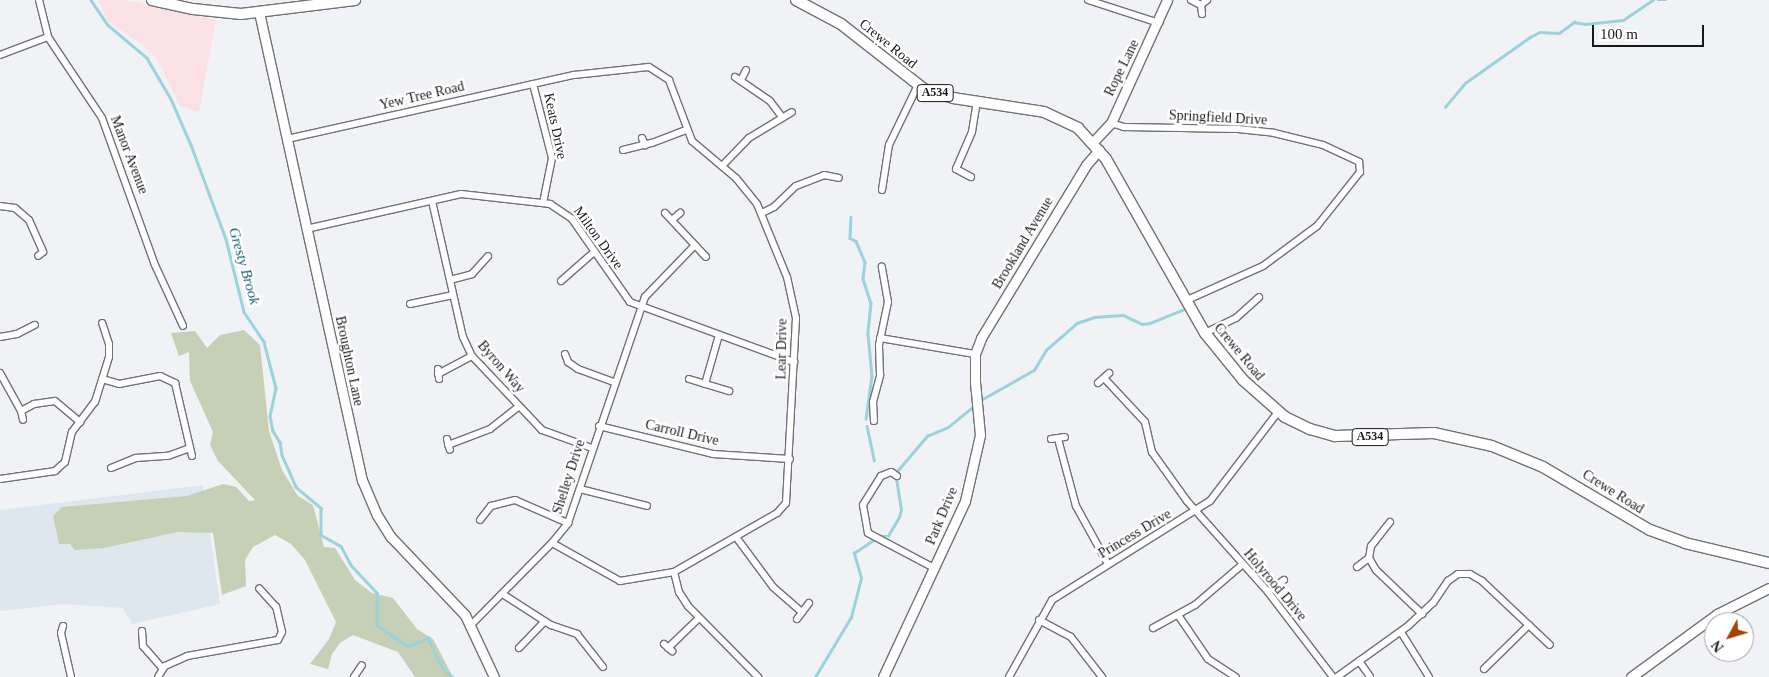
<!DOCTYPE html>
<style>
body{margin:0}
#map{position:relative;width:1769px;height:677px;overflow:hidden;background:#f0f2f5;font-family:Georgia,serif}
div>[style]{position:absolute}
[style*='--x']{left:calc(var(--x)*1px);top:calc(var(--y)*1px);width:calc(var(--w)*1px);rotate:calc(var(--a)*1deg)}
.commercial>*{inset:0;background:#fbe0e5}
.built>*{inset:0;background:#dee6ee}
.green>*{inset:0;background:#c5d0b7}
.stream>*{height:2.5px;margin:-1.25px;padding:0 1.25px;transform-origin:1.25px;border-radius:1.25px;background:#9bd2db}
.roads{filter:drop-shadow(1px 0 #707274) drop-shadow(-1px 0 #707274) drop-shadow(0 1px #707274) drop-shadow(0 -1px #707274)}
.street>*{height:6px;margin:-3px;padding:0 3px;transform-origin:3px;border-radius:3px;background:#fff}
.secondary>*{height:9px;margin:-4.5px;padding:0 4.5px;transform-origin:4.5px;border-radius:4.5px;background:#fff}
.primary>*{height:10px;margin:-5px;padding:0 5px;transform-origin:5px;border-radius:5px;background:#fff}
span{translate:-50% -50%;white-space:nowrap;text-align:center;line-height:1.15;-webkit-text-stroke:5px #fff;paint-order:stroke}
.shield-label span{padding:1px 4px;background:#fff;border:1px solid;border-radius:4px;-webkit-text-stroke-width:0}
.shield-label{font-size:12px;color:#171819;font-weight:700}
.street-label{font-size:14px;color:#171819}
.water-label{font-size:15px;color:#125c67;font-style:italic}
.north{position:absolute;left:1704px;top:612px;width:50px;height:50px;box-sizing:border-box;background:#fff;border:1px solid #a2a3a3;border-radius:50%;rotate:231deg;font-size:14px;font-weight:700;line-height:20px;text-align:center;color:#171819}
.north::after{content:'';display:block;margin:auto;width:18px;height:22px;background:#a64307;clip-path:polygon(50% 0,100% 100%,50% 72%,0 100%)}
.scale{position:absolute;left:1592px;top:25px;width:112px;height:22px;box-sizing:border-box;border:2px solid #171819;border-top:0;padding-left:6px;font-size:15px;line-height:18px;white-space:nowrap;color:#171819;-webkit-text-stroke:4px #fff;paint-order:stroke}
</style>
<div id="map">
<div class="commercial">
<i style="clip-path:polygon(98px 0,125px 0,216px 20px,199px 112px,180px 106px,157px 59px,144px 46px,108px 21px)"></i>
</div>
<div class="built">
<i style="clip-path:polygon(203px 485px,220px 604px,132px 624px,123px 608px,63px 604px,0 611px,0 510px)"></i>
</div>
<div class="green">
<i style="clip-path:polygon(244px 330px,260px 345px,269px 431px,282px 470px,298px 496px,313px 505px,324px 547px,335px 548px,355px 580px,372px 593px,393px 598px,417px 629px,433px 639px,453px 677px,415px 677px,398px 652px,353px 635px,340px 643px,332px 654px,328px 669px,310px 664px,329px 639px,336px 622px,305px 560px,291px 544px,275px 535px,253px 547px,245px 560px,246px 586px,222px 595px,213px 533px,178px 532px,104px 548px,75px 550px,70px 544px,59px 544px,53px 516px,62px 507px,187px 496px,223px 484px,236px 487px,249px 501px,255px 500px,218px 461px,210px 445px,213px 432px,190px 381px,189px 352px,179px 356px,171px 333px,195px 331px,207px 348px,220px 335px)"></i>
</div>
<div class="stream">
<i style="--x:91;--y:0;--w:30;--a:56"></i>
<i style="--x:108;--y:25;--w:51;--a:40.2"></i>
<i style="--x:147;--y:58;--w:48;--a:59.7"></i>
<i style="--x:171;--y:99;--w:50;--a:66.5"></i>
<i style="--x:191;--y:145;--w:100;--a:69.6"></i>
<i style="--x:226;--y:239;--w:75;--a:76.1"></i>
<i style="--x:244;--y:312;--w:36;--a:56"></i>
<i style="--x:264;--y:342;--w:48;--a:75.4"></i>
<i style="--x:276;--y:388;--w:29;--a:102"></i>
<i style="--x:270;--y:416;--w:15;--a:79"></i>
<i style="--x:273;--y:431;--w:13;--a:58"></i>
<i style="--x:280;--y:442;--w:13;--a:81"></i>
<i style="--x:282;--y:455;--w:35;--a:66"></i>
<i style="--x:296;--y:487;--w:33;--a:40"></i>
<i style="--x:321;--y:508;--w:27;--a:90"></i>
<i style="--x:321;--y:535;--w:23;--a:29"></i>
<i style="--x:341;--y:546;--w:21;--a:62"></i>
<i style="--x:351;--y:565;--w:38;--a:47"></i>
<i style="--x:377;--y:593;--w:32;--a:90"></i>
<i style="--x:377;--y:625;--w:37;--a:34"></i>
<i style="--x:408;--y:646;--w:22;--a:-22"></i>
<i style="--x:428;--y:638;--w:30;--a:64"></i>
<i style="--x:441;--y:665;--w:16;--a:47"></i>
<i style="--x:1658;--y:0;--w:8;--a:0"></i>
<i style="--x:1445;--y:107;--w:31;--a:-50"></i>
<i style="--x:1465;--y:83;--w:80;--a:-35.3"></i>
<i style="--x:1530;--y:37;--w:11;--a:-27"></i>
<i style="--x:1540;--y:32;--w:19;--a:3"></i>
<i style="--x:1559;--y:33;--w:19;--a:-36"></i>
<i style="--x:1574;--y:22;--w:11;--a:10"></i>
<i style="--x:1585;--y:24;--w:38;--a:-6"></i>
<i style="--x:1623;--y:20;--w:36;--a:-34"></i>
<i style="--x:851;--y:217;--w:21;--a:93"></i>
<i style="--x:850;--y:238;--w:7;--a:27"></i>
<i style="--x:856;--y:241;--w:23;--a:67"></i>
<i style="--x:865;--y:262;--w:17;--a:97"></i>
<i style="--x:863;--y:279;--w:25;--a:72"></i>
<i style="--x:871;--y:303;--w:31;--a:96"></i>
<i style="--x:868;--y:334;--w:42;--a:84.6"></i>
<i style="--x:872;--y:376;--w:43;--a:97.9"></i>
<i style="--x:979;--y:401;--w:63;--a:-29.4"></i>
<i style="--x:1034;--y:370;--w:23;--a:-59"></i>
<i style="--x:1046;--y:350;--w:41;--a:-41.1"></i>
<i style="--x:1077;--y:323;--w:18;--a:-19"></i>
<i style="--x:1094;--y:317;--w:29;--a:-4"></i>
<i style="--x:1123;--y:315;--w:21;--a:25"></i>
<i style="--x:1142;--y:324;--w:8;--a:-7"></i>
<i style="--x:1150;--y:323;--w:35;--a:-22"></i>
<i style="--x:867;--y:426;--w:35;--a:78"></i>
<i style="--x:815;--y:677;--w:70;--a:-59"></i>
<i style="--x:851;--y:617;--w:40;--a:-75.6"></i>
<i style="--x:861;--y:578;--w:26;--a:-106"></i>
<i style="--x:854;--y:553;--w:30;--a:-34"></i>
<i style="--x:879;--y:536;--w:9;--a:0"></i>
<i style="--x:888;--y:536;--w:22;--a:-60"></i>
<i style="--x:899;--y:517;--w:7;--a:-74"></i>
<i style="--x:901;--y:510;--w:30;--a:-99"></i>
<i style="--x:896;--y:480;--w:10;--a:-79"></i>
<i style="--x:898;--y:470;--w:45;--a:-49.5"></i>
<i style="--x:927;--y:436;--w:23;--a:-23"></i>
<i style="--x:948;--y:427;--w:35;--a:-39"></i>
</div>
<div class="roads">
<div class="street">
<i style="--x:39;--y:0;--w:38;--a:76"></i>
<i style="--x:48;--y:37;--w:97;--a:56.3"></i>
<i style="--x:102;--y:118;--w:156;--a:70.2"></i>
<i style="--x:155;--y:265;--w:67;--a:65.3"></i>
<i style="--x:1088;--y:0;--w:75;--a:17.9"></i>
<i style="--x:1191;--y:0;--w:11;--a:27"></i>
<i style="--x:1202;--y:14;--w:9;--a:-96"></i>
<i style="--x:1201;--y:5;--w:8;--a:-40"></i>
<i style="--x:0;--y:55;--w:51;--a:-20.6"></i>
<i style="--x:735;--y:77;--w:42;--a:34.4"></i>
<i style="--x:770;--y:101;--w:20;--a:53"></i>
<i style="--x:741;--y:80;--w:11;--a:-63"></i>
<i style="--x:533;--y:84;--w:76;--a:75.6"></i>
<i style="--x:552;--y:158;--w:46;--a:101.3"></i>
<i style="--x:1111;--y:123;--w:14;--a:17"></i>
<i style="--x:1124;--y:127;--w:114;--a:1"></i>
<i style="--x:1238;--y:129;--w:36;--a:6"></i>
<i style="--x:1274;--y:133;--w:50;--a:13.8"></i>
<i style="--x:1323;--y:145;--w:40;--a:25"></i>
<i style="--x:1359;--y:162;--w:10;--a:84"></i>
<i style="--x:1360;--y:172;--w:69;--a:128.5"></i>
<i style="--x:1317;--y:226;--w:67;--a:143.5"></i>
<i style="--x:1263;--y:266;--w:85;--a:155.8"></i>
<i style="--x:642;--y:138;--w:8;--a:67"></i>
<i style="--x:287;--y:139;--w:294;--a:-12.6"></i>
<i style="--x:574;--y:75;--w:75;--a:-6.1"></i>
<i style="--x:649;--y:67;--w:24;--a:33"></i>
<i style="--x:669;--y:80;--w:65;--a:69.3"></i>
<i style="--x:692;--y:141;--w:57;--a:40.1"></i>
<i style="--x:736;--y:178;--w:33;--a:51"></i>
<i style="--x:757;--y:204;--w:79;--a:67.7"></i>
<i style="--x:787;--y:277;--w:42;--a:77.6"></i>
<i style="--x:796;--y:318;--w:185;--a:93.1"></i>
<i style="--x:786;--y:503;--w:13;--a:132"></i>
<i style="--x:777;--y:513;--w:119;--a:150.2"></i>
<i style="--x:674;--y:572;--w:55;--a:170.5"></i>
<i style="--x:620;--y:581;--w:78;--a:-150.8"></i>
<i style="--x:623;--y:150;--w:30;--a:-14"></i>
<i style="--x:652;--y:143;--w:36;--a:-21"></i>
<i style="--x:722;--y:166;--w:39;--a:-46"></i>
<i style="--x:749;--y:138;--w:50;--a:-31.2"></i>
<i style="--x:971;--y:177;--w:17;--a:-152"></i>
<i style="--x:956;--y:169;--w:40;--a:-66.6"></i>
<i style="--x:972;--y:132;--w:31;--a:-81"></i>
<i style="--x:882;--y:190;--w:46;--a:-81.2"></i>
<i style="--x:889;--y:145;--w:67;--a:-64.2"></i>
<i style="--x:432;--y:201;--w:139;--a:77.2"></i>
<i style="--x:463;--y:337;--w:21;--a:65"></i>
<i style="--x:472;--y:356;--w:102;--a:46.6"></i>
<i style="--x:542;--y:430;--w:53;--a:19.8"></i>
<i style="--x:0;--y:206;--w:15;--a:8"></i>
<i style="--x:15;--y:208;--w:18;--a:41"></i>
<i style="--x:29;--y:220;--w:35;--a:66"></i>
<i style="--x:43;--y:252;--w:6;--a:141"></i>
<i style="--x:665;--y:213;--w:60;--a:47"></i>
<i style="--x:762;--y:213;--w:13;--a:-27"></i>
<i style="--x:774;--y:207;--w:30;--a:-44"></i>
<i style="--x:796;--y:186;--w:30;--a:-21"></i>
<i style="--x:824;--y:175;--w:15;--a:11"></i>
<i style="--x:672;--y:220;--w:11;--a:-41"></i>
<i style="--x:306;--y:229;--w:159;--a:-12.7"></i>
<i style="--x:461;--y:194;--w:90;--a:6.4"></i>
<i style="--x:550;--y:204;--w:27;--a:34"></i>
<i style="--x:572;--y:219;--w:101;--a:55.1"></i>
<i style="--x:630;--y:302;--w:175;--a:20.1"></i>
<i style="--x:450;--y:280;--w:23;--a:-15"></i>
<i style="--x:472;--y:274;--w:24;--a:-48"></i>
<i style="--x:561;--y:281;--w:44;--a:-41.3"></i>
<i style="--x:410;--y:304;--w:44;--a:-11.8"></i>
<i style="--x:1205;--y:333;--w:34;--a:-26"></i>
<i style="--x:1236;--y:318;--w:31;--a:-42"></i>
<i style="--x:0;--y:337;--w:17;--a:-10"></i>
<i style="--x:17;--y:334;--w:20;--a:-27"></i>
<i style="--x:880;--y:338;--w:96;--a:9.6"></i>
<i style="--x:565;--y:354;--w:9;--a:69"></i>
<i style="--x:568;--y:362;--w:12;--a:35"></i>
<i style="--x:578;--y:369;--w:38;--a:20"></i>
<i style="--x:438;--y:369;--w:10;--a:84"></i>
<i style="--x:0;--y:373;--w:43;--a:61.1"></i>
<i style="--x:21;--y:411;--w:15;--a:-28"></i>
<i style="--x:34;--y:404;--w:21;--a:-8"></i>
<i style="--x:55;--y:401;--w:33;--a:40"></i>
<i style="--x:438;--y:374;--w:38;--a:-28"></i>
<i style="--x:1104;--y:378;--w:60;--a:47"></i>
<i style="--x:1145;--y:422;--w:31;--a:77"></i>
<i style="--x:1152;--y:452;--w:60;--a:54.5"></i>
<i style="--x:1187;--y:501;--w:122;--a:48.3"></i>
<i style="--x:1268;--y:592;--w:107;--a:52.6"></i>
<i style="--x:102;--y:379;--w:18;--a:16"></i>
<i style="--x:119;--y:384;--w:42;--a:-11"></i>
<i style="--x:160;--y:376;--w:17;--a:25"></i>
<i style="--x:175;--y:383;--w:75;--a:76.9"></i>
<i style="--x:689;--y:379;--w:42;--a:16.7"></i>
<i style="--x:1098;--y:383;--w:15;--a:-42"></i>
<i style="--x:705;--y:384;--w:51;--a:-74.1"></i>
<i style="--x:21;--y:411;--w:9;--a:77"></i>
<i style="--x:874;--y:421;--w:19;--a:-93"></i>
<i style="--x:873;--y:402;--w:28;--a:-75"></i>
<i style="--x:880;--y:375;--w:30;--a:-92"></i>
<i style="--x:879;--y:345;--w:44;--a:-78.2"></i>
<i style="--x:888;--y:302;--w:36;--a:-100"></i>
<i style="--x:599;--y:426;--w:117;--a:13.8"></i>
<i style="--x:713;--y:454;--w:77;--a:3.7"></i>
<i style="--x:447;--y:439;--w:11;--a:75"></i>
<i style="--x:1051;--y:439;--w:14;--a:-8"></i>
<i style="--x:1058;--y:439;--w:69;--a:75"></i>
<i style="--x:1076;--y:506;--w:66;--a:61.1"></i>
<i style="--x:448;--y:445;--w:45;--a:-20.9"></i>
<i style="--x:490;--y:429;--w:37;--a:-38"></i>
<i style="--x:111;--y:468;--w:27;--a:-22"></i>
<i style="--x:136;--y:458;--w:32;--a:-4"></i>
<i style="--x:168;--y:456;--w:23;--a:-20"></i>
<i style="--x:897;--y:476;--w:7;--a:-146"></i>
<i style="--x:891;--y:472;--w:11;--a:158"></i>
<i style="--x:881;--y:476;--w:34;--a:122"></i>
<i style="--x:863;--y:505;--w:28;--a:80"></i>
<i style="--x:868;--y:533;--w:75;--a:27.9"></i>
<i style="--x:0;--y:479;--w:56;--a:-8.3"></i>
<i style="--x:55;--y:471;--w:13;--a:-42"></i>
<i style="--x:65;--y:462;--w:31;--a:-77"></i>
<i style="--x:72;--y:432;--w:38;--a:-53"></i>
<i style="--x:95;--y:402;--w:47;--a:-72.7"></i>
<i style="--x:109;--y:357;--w:13;--a:-90"></i>
<i style="--x:109;--y:344;--w:22;--a:-108"></i>
<i style="--x:580;--y:489;--w:69;--a:14.2"></i>
<i style="--x:480;--y:520;--w:18;--a:-52"></i>
<i style="--x:491;--y:506;--w:25;--a:-14"></i>
<i style="--x:515;--y:500;--w:58;--a:23.5"></i>
<i style="--x:1390;--y:522;--w:31;--a:128"></i>
<i style="--x:1371;--y:546;--w:12;--a:99"></i>
<i style="--x:1369;--y:558;--w:14;--a:60"></i>
<i style="--x:1376;--y:570;--w:64;--a:43.7"></i>
<i style="--x:736;--y:537;--w:62;--a:53.5"></i>
<i style="--x:773;--y:587;--w:38;--a:41"></i>
<i style="--x:1357;--y:567;--w:15;--a:-37"></i>
<i style="--x:674;--y:572;--w:21;--a:76"></i>
<i style="--x:679;--y:592;--w:17;--a:57"></i>
<i style="--x:688;--y:606;--w:100;--a:45.4"></i>
<i style="--x:1268;--y:592;--w:20;--a:-37"></i>
<i style="--x:504;--y:595;--w:56;--a:32.6"></i>
<i style="--x:551;--y:625;--w:28;--a:19"></i>
<i style="--x:577;--y:634;--w:42;--a:51.8"></i>
<i style="--x:1178;--y:615;--w:53;--a:55.7"></i>
<i style="--x:1208;--y:659;--w:33;--a:33"></i>
<i style="--x:797;--y:619;--w:20;--a:-53"></i>
<i style="--x:1039;--y:620;--w:36;--a:28"></i>
<i style="--x:1071;--y:637;--w:51;--a:52.2"></i>
<i style="--x:471;--y:625;--w:115;--a:-45.4"></i>
<i style="--x:552;--y:543;--w:26;--a:-51"></i>
<i style="--x:568;--y:523;--w:239;--a:-71.2"></i>
<i style="--x:645;--y:297;--w:72;--a:-46.1"></i>
<i style="--x:63;--y:626;--w:7;--a:106"></i>
<i style="--x:61;--y:633;--w:45;--a:77.2"></i>
<i style="--x:1153;--y:628;--w:48;--a:-28.7"></i>
<i style="--x:1195;--y:605;--w:63;--a:-40.5"></i>
<i style="--x:142;--y:631;--w:15;--a:86"></i>
<i style="--x:143;--y:646;--w:29;--a:49"></i>
<i style="--x:1401;--y:632;--w:53;--a:58.1"></i>
<i style="--x:664;--y:644;--w:11;--a:41"></i>
<i style="--x:519;--y:648;--w:37;--a:-46"></i>
<i style="--x:668;--y:648;--w:43;--a:-44.1"></i>
<i style="--x:1359;--y:661;--w:19;--a:55"></i>
<i style="--x:1484;--y:669;--w:63;--a:-44.4"></i>
<i style="--x:158;--y:677;--w:13;--a:-58"></i>
<i style="--x:165;--y:666;--w:24;--a:-24"></i>
<i style="--x:187;--y:656;--w:92;--a:-10"></i>
<i style="--x:278;--y:640;--w:9;--a:-63"></i>
<i style="--x:282;--y:632;--w:26;--a:-103"></i>
<i style="--x:276;--y:607;--w:25;--a:-132"></i>
<i style="--x:354;--y:677;--w:14;--a:-56"></i>
<i style="--x:1009;--y:677;--w:88;--a:-60.8"></i>
<i style="--x:1052;--y:600;--w:186;--a:-32.1"></i>
<i style="--x:1210;--y:501;--w:112;--a:-52.6"></i>
<i style="--x:1337;--y:677;--w:87;--a:-35.7"></i>
<i style="--x:1408;--y:626;--w:34;--a:-43"></i>
<i style="--x:1433;--y:603;--w:27;--a:-56"></i>
<i style="--x:1448;--y:581;--w:12;--a:-35"></i>
<i style="--x:1458;--y:574;--w:12;--a:0"></i>
<i style="--x:1470;--y:574;--w:14;--a:30"></i>
<i style="--x:1482;--y:581;--w:93;--a:43.3"></i>
</div>
<div class="secondary">
<i style="--x:259;--y:12;--w:479;--a:77.6"></i>
<i style="--x:362;--y:480;--w:38;--a:67"></i>
<i style="--x:377;--y:515;--w:26;--a:58"></i>
<i style="--x:391;--y:537;--w:108;--a:46.5"></i>
<i style="--x:465;--y:615;--w:68;--a:64.9"></i>
<i style="--x:1093;--y:142;--w:26;--a:-47"></i>
<i style="--x:1111;--y:123;--w:135;--a:-65.5"></i>
<i style="--x:883;--y:677;--w:194;--a:-65"></i>
<i style="--x:965;--y:501;--w:68;--a:-77.2"></i>
<i style="--x:980;--y:435;--w:53;--a:-95.4"></i>
<i style="--x:975;--y:382;--w:28;--a:-90"></i>
<i style="--x:975;--y:354;--w:17;--a:-69"></i>
<i style="--x:981;--y:338;--w:202;--a:-58.7"></i>
<i style="--x:1086;--y:165;--w:20;--a:-49"></i>
<i style="--x:1631;--y:677;--w:107;--a:-36.2"></i>
<i style="--x:1717;--y:614;--w:58;--a:-26.6"></i>
</div>
<div class="primary">
<i style="--x:152;--y:0;--w:42;--a:12.4"></i>
<i style="--x:193;--y:9;--w:48;--a:5.9"></i>
<i style="--x:241;--y:14;--w:115;--a:-7"></i>
<i style="--x:796;--y:0;--w:51;--a:28.1"></i>
<i style="--x:841;--y:24;--w:105;--a:38.1"></i>
<i style="--x:924;--y:89;--w:30;--a:17"></i>
<i style="--x:953;--y:98;--w:92;--a:8.7"></i>
<i style="--x:1044;--y:112;--w:38;--a:25"></i>
<i style="--x:1078;--y:128;--w:42;--a:47.9"></i>
<i style="--x:1106;--y:159;--w:200;--a:60.4"></i>
<i style="--x:1205;--y:333;--w:60;--a:51"></i>
<i style="--x:1243;--y:380;--w:56;--a:41.4"></i>
<i style="--x:1285;--y:417;--w:28;--a:26"></i>
<i style="--x:1310;--y:429;--w:26;--a:16"></i>
<i style="--x:1335;--y:436;--w:99;--a:-1.7"></i>
<i style="--x:1434;--y:433;--w:59;--a:12.6"></i>
<i style="--x:1492;--y:446;--w:55;--a:22.4"></i>
<i style="--x:1543;--y:467;--w:124;--a:30.5"></i>
<i style="--x:1650;--y:530;--w:37;--a:20"></i>
<i style="--x:1685;--y:543;--w:86;--a:13.4"></i>
</div>
</div>
<div class="shield-label">
<span style="left:935px;top:93px">A534</span>
<span style="left:1370px;top:437px">A534</span>
</div>
<div class="street-label">
<span style="left:888px;top:44px;rotate:39deg">Crewe Road</span>
<span style="left:1122px;top:68px;rotate:-64deg">Rope Lane</span>
<span style="left:422px;top:96px;rotate:-13deg">Yew Tree Road</span>
<span style="left:1218px;top:118px;rotate:3deg">Springfield Drive</span>
<span style="left:555px;top:126px;rotate:78deg">Keats Drive</span>
<span style="left:129px;top:155px;rotate:69deg">Manor Avenue</span>
<span style="left:598px;top:238px;rotate:54deg">Milton Drive</span>
<span style="left:1023px;top:243px;rotate:-59deg">Brookland Avenue</span>
<span style="left:782px;top:349px;rotate:-89deg">Lear Drive</span>
<span style="left:1239px;top:352px;rotate:50deg">Crewe Road</span>
<span style="left:349px;top:361px;rotate:78deg">Broughton Lane</span>
<span style="left:501px;top:367px;rotate:49deg">Byron Way</span>
<span style="left:682px;top:433px;rotate:13deg">Carroll Drive</span>
<span style="left:569px;top:477px;rotate:-72deg">Shelley Drive</span>
<span style="left:1613px;top:492px;rotate:32deg">Crewe Road</span>
<span style="left:942px;top:516px;rotate:-67deg">Park Drive</span>
<span style="left:1135px;top:534px;rotate:-31deg">Princess Drive</span>
<span style="left:1275px;top:585px;rotate:50deg">Holyrood Drive</span>
</div>
<div class="water-label">
<span style="left:244px;top:266px;rotate:74deg">Gresty Brook</span>
</div>
<div class="north">N</div>
<div class="scale">100 m</div>
</div>
